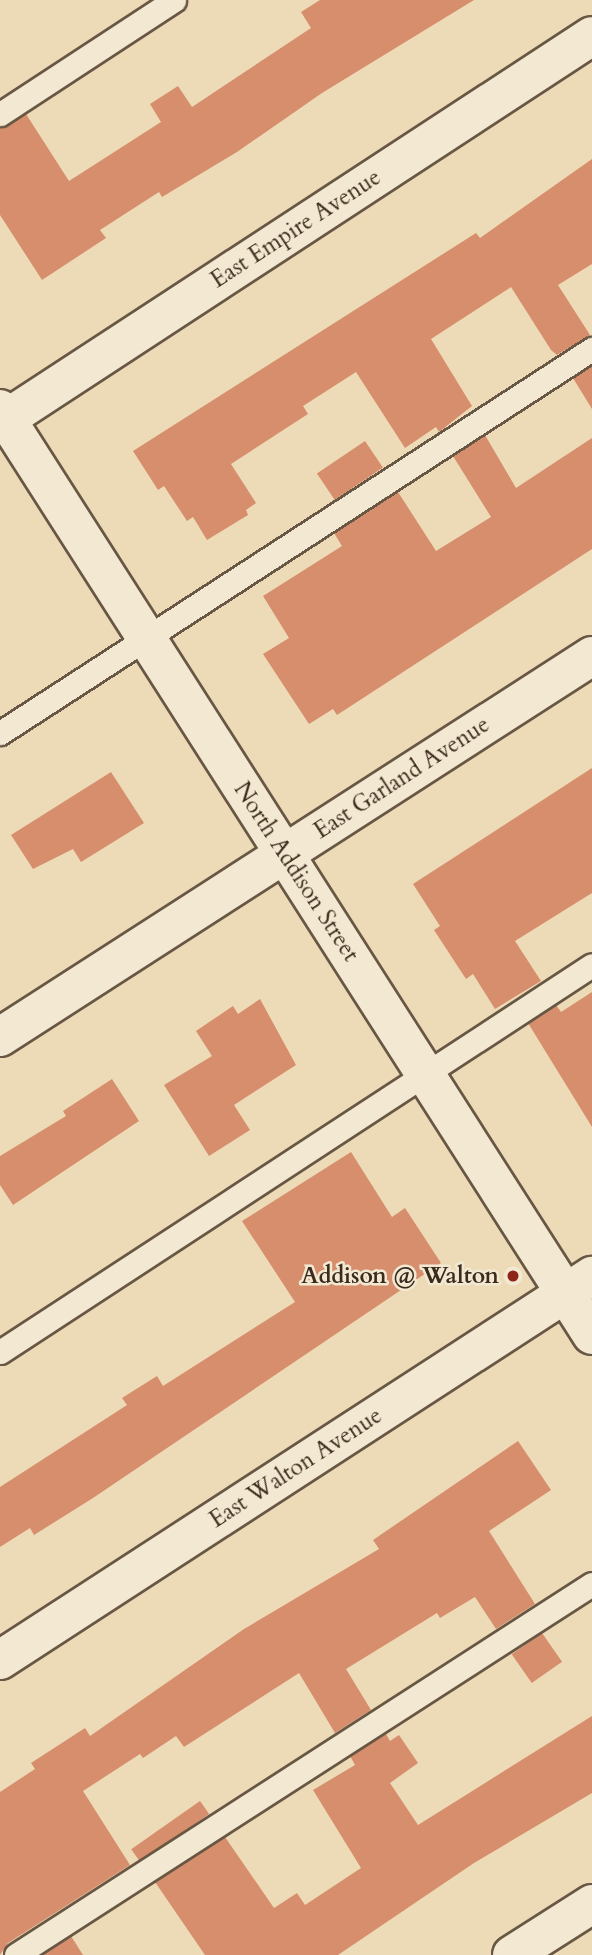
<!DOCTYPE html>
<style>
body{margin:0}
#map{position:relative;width:592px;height:1955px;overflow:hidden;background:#eddbb8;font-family:Cardo,serif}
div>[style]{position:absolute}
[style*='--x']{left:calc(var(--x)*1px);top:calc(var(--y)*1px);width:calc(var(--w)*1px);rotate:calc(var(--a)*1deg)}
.building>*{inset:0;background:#d68e6c;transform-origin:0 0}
.roads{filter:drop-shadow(2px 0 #685744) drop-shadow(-2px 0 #685744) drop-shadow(0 2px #685744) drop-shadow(0 -2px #685744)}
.service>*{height:23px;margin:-11.5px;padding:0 11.5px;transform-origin:11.5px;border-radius:11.5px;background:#f3e8d1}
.minor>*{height:38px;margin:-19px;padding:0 19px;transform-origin:19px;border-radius:19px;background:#f3e8d1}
.tertiary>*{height:38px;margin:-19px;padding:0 19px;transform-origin:19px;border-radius:19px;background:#f3e8d1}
.dots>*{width:19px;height:19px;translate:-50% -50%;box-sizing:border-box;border:4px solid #f3e8d1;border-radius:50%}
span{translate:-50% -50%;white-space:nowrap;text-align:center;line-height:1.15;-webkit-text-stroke:5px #f3e8d1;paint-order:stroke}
.street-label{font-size:23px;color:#3b2b1d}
.poi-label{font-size:23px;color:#3b2b1d;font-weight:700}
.right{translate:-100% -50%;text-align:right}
</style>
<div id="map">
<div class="building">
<i style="clip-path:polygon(320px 0,474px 0,322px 93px,237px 152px,162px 197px,159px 192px,100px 230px,106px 238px,42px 280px,0 215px,0 128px,26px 114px,69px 181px,161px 122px,150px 104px,178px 86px,192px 107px,311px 28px,301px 12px)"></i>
<i style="clip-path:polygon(592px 159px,592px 264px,558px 285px,590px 335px,557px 355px,551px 350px,511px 287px,431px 339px,472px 406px,439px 432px,436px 427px,405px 448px,356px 372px,303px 406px,308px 414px,231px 464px,256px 503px,246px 510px,248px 515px,207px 540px,193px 517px,187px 521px,164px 486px,158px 490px,133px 451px,476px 233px,480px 238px)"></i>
<i style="clip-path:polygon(592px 366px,592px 409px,573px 378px)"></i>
<i style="clip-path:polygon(485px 435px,516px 488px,592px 438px,592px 549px,337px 715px,333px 709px,309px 724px,263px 654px,289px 638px,263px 596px,342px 546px,334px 533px,398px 492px,436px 551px,491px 517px,453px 456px)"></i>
<i style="left:365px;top:441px;width:32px;height:58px;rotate:56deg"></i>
<i style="clip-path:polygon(592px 768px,592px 893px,515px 941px,541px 981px,495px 1009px,473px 974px,466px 979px,434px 930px,440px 926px,413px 884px)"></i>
<i style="clip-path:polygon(111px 772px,144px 823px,81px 862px,73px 849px,33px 869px,11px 835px)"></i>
<i style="clip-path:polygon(592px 992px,592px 1127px,528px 1023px,556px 1005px,561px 1012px)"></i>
<i style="clip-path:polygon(260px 999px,296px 1065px,234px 1105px,250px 1130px,209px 1156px,164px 1085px,212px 1056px,196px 1031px,233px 1006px,238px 1014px)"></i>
<i style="clip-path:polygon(112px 1079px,139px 1121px,13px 1205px,0 1185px,0 1156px,66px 1116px,63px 1111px)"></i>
<i style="clip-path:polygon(351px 1152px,392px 1217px,405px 1208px,441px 1263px,93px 1498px,34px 1535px,30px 1528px,0 1547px,0 1487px,127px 1405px,122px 1398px,157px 1376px,163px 1386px,295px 1302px,242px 1221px)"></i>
<i style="clip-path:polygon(518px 1441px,551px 1490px,489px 1531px,535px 1604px,496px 1629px,475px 1597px,440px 1618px,437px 1613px,346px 1669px,371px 1710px,335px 1733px,299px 1673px,184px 1747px,176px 1736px,143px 1758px,140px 1754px,83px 1791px,130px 1865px,8px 1943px,0 1955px,0 1792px,35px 1769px,31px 1763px,85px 1728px,90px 1736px,244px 1629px,379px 1549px,373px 1540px)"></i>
<i style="left:542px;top:1633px;width:35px;height:37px;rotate:55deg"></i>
<i style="clip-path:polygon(592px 1716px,592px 1793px,474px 1863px,338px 1955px,205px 1955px,155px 1882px,225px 1837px,274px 1908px,297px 1893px,305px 1905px,361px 1868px,313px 1790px,355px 1765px,350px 1756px,386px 1734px,390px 1741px,399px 1735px,418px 1763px,390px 1783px,418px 1825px)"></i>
<i style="left:200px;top:1801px;width:16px;height:84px;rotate:55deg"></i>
<i style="clip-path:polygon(71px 1936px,83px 1955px,42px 1955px)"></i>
</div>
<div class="roads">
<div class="service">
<i style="--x:0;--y:114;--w:208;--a:-33.2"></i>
<i style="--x:0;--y:733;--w:706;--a:-32.97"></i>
<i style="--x:0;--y:1352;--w:707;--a:-33.17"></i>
<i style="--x:16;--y:1955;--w:685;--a:-32.79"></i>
</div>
<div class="minor">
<i style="--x:0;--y:1037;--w:704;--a:-32.76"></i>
<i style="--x:0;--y:1660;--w:706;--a:-32.97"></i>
<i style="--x:512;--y:1955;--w:95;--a:-32.5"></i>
</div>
<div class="tertiary">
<i style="--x:0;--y:409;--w:1099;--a:57.41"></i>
<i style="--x:0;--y:423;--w:707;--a:-33.17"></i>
</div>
</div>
<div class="dots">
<i style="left:513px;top:1276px;background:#8f2418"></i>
</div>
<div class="street-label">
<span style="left:296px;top:229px;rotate:-33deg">East Empire Avenue</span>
<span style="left:402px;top:778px;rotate:-33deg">East Garland Avenue</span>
<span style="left:296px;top:872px;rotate:57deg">North Addison Street</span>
<span style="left:296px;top:1468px;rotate:-33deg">East Walton Avenue</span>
</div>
<div class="poi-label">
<span class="right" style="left:499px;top:1276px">Addison @ Walton</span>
</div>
</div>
